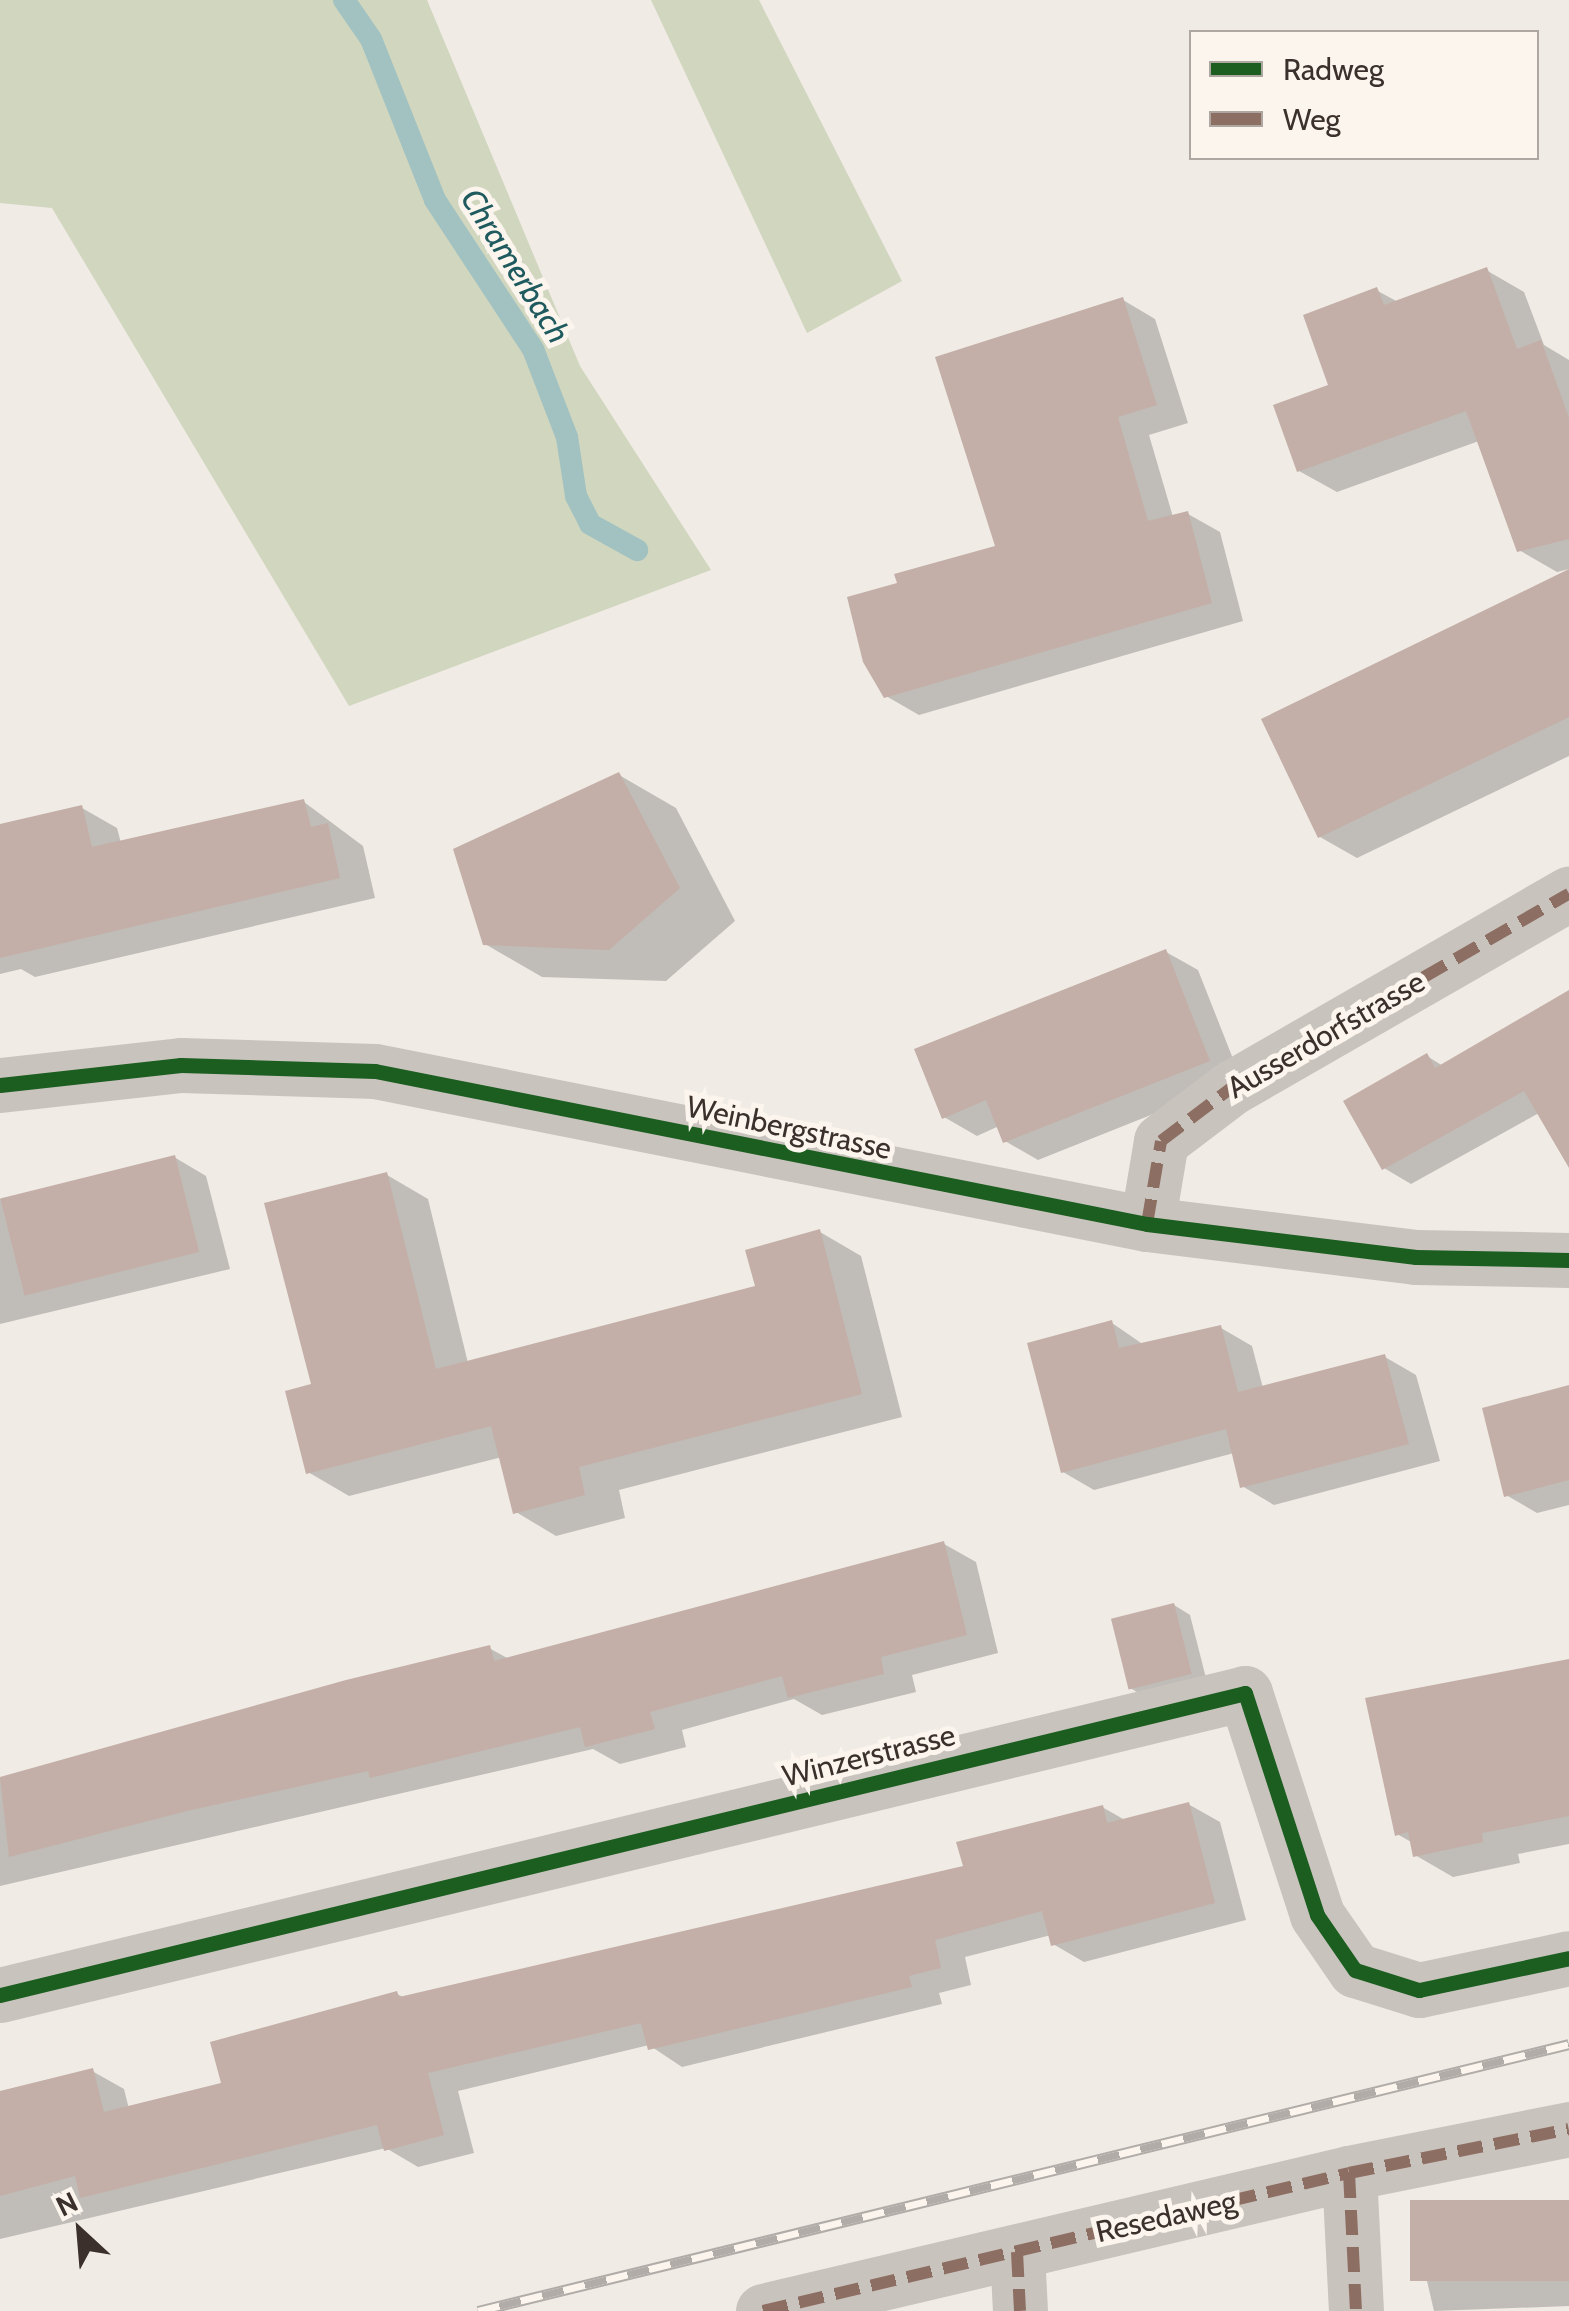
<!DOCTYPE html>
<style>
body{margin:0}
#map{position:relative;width:1569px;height:2311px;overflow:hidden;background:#f0ebe5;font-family:Cabin,sans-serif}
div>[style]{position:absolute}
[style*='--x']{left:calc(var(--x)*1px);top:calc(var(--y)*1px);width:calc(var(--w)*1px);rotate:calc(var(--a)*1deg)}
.green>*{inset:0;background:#d1d6bf}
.shadow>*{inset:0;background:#0003}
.stream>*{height:22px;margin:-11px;padding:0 11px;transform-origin:11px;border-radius:11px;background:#a1c2c1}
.building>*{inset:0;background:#c3afa7;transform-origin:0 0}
.minor>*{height:55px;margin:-27.5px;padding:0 27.5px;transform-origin:27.5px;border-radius:27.5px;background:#c9c3be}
.rail>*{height:11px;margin-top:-5.5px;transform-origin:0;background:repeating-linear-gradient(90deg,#fbf5ee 0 22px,#b1aca8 0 44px);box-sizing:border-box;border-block:2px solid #b1aca8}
.quiet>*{height:12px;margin-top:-6px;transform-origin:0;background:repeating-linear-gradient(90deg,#8d6e63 0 25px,transparent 0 37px)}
.cycleway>*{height:15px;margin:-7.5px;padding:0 7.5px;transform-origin:7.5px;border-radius:7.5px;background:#1b5e20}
span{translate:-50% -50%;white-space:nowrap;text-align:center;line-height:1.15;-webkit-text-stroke:10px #fbf5ee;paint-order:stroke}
.street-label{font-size:30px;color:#3b302b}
.water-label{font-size:32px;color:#1f5a5e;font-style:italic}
.legend{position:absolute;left:1189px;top:30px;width:350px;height:130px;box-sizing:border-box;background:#fbf5ee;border:2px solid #aea6a0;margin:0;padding:12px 18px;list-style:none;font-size:30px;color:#3b302b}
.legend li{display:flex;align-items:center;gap:20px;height:50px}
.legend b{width:50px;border:2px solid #aea6a0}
.north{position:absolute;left:30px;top:2181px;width:100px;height:100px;-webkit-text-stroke:8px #fbf5ee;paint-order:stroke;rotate:334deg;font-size:28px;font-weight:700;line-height:40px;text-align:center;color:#3b302b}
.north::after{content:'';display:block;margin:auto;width:35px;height:45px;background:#3b302b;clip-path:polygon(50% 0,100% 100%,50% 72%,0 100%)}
</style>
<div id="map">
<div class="green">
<i style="clip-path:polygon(0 0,427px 0,580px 366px,711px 570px,349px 706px,52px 208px,0 203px)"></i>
<i style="clip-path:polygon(651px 0,759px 0,902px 281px,807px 333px)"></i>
</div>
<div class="shadow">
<i style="clip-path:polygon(1486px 270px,1524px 292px,1544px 345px,1569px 360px,1569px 569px,1557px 572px,1519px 550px,1479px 441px,1337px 492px,1299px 471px,1376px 290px,1398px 302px)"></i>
<i style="clip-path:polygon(1123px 300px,1155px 319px,1188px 423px,1149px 435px,1173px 517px,1188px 514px,1220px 532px,1243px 621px,919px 715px,886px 696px,900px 585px,998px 547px)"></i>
<i style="clip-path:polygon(1569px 572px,1569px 756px,1357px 858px,1320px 837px)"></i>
<i style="clip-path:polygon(619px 775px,676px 808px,735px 921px,666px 981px,542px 977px,485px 944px)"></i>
<i style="clip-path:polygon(304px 802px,363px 846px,375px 898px,35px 977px,21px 969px,0 974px,0 826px,82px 808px,117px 828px,121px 843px)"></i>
<i style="clip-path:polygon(1166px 952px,1198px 970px,1241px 1079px,1038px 1160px,1005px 1141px,999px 1126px,977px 1136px,944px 1117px)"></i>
<i style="clip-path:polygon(1569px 993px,1569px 1163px,1539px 1113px,1411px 1184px,1384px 1168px,1427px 1056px,1443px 1066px)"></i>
<i style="clip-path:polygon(174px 1157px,206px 1176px,230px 1269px,0 1324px,0 1199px)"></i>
<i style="clip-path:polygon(387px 1175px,428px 1199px,468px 1363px,758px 1288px,820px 1232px,861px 1256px,902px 1417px,619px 1490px,625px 1518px,556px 1536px,516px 1512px,502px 1457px,349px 1496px,308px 1472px,314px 1386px)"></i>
<i style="clip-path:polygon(1112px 1323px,1144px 1345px,1221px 1328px,1252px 1346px,1263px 1388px,1385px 1357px,1416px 1375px,1440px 1461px,1274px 1505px,1242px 1486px,1234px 1453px,1094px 1490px,1063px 1472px)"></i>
<i style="clip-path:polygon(1569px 1388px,1569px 1505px,1537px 1513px,1506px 1495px)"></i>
<i style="clip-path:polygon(944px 1544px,976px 1562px,998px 1653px,912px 1675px,916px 1692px,822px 1715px,794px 1699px,682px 1730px,686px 1747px,620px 1764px,593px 1749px,0 1886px,0 1778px,347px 1683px,489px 1648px,509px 1659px)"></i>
<i style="clip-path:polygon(1174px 1605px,1190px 1615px,1207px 1682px,1146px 1697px,1130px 1688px)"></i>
<i style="clip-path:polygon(1569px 1662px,1569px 1844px,1518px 1854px,1520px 1863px,1453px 1877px,1415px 1855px,1413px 1843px,1397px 1834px)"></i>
<i style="clip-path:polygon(1188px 1804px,1220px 1822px,1246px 1920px,1084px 1962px,1053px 1944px,1051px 1935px,965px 1957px,971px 1985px,939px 1993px,942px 2004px,682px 2067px,649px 2045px,458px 2091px,474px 2153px,418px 2167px,386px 2148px,0 2239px,0 2093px,92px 2071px,124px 2089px,129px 2109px,224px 2085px,397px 1994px,405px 1998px,966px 1868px,1102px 1807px,1125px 1820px)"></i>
<i style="clip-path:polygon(1569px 2203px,1569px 2306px,1434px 2311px,1417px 2238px)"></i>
</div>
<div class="stream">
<i style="--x:344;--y:0;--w:47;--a:55.3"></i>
<i style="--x:371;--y:39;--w:173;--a:68.3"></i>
<i style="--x:435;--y:200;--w:178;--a:56.7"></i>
<i style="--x:533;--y:349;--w:94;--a:68.9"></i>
<i style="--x:567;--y:437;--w:60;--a:81.3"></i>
<i style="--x:576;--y:496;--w:31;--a:63"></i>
<i style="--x:590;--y:524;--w:54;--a:29"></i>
</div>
<div class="building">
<i style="clip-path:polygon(1487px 267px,1517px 349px,1541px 340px,1569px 418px,1569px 539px,1517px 552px,1466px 411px,1297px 472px,1273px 405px,1328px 385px,1303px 315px,1377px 287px,1384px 305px)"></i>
<i style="clip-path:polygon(1123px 297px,1157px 405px,1118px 417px,1148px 521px,1188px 511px,1212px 603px,884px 698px,863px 662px,847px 597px,897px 583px,894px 574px,995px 546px,935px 357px)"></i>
<i style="clip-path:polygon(1569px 569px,1569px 717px,1318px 838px,1261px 719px)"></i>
<i style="clip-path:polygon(619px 772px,680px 888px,609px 950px,483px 945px,453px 849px)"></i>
<i style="clip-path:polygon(304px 799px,311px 827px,328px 823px,340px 878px,0 958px,0 824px,82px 805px,92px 847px)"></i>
<i style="clip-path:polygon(1166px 949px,1210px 1061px,1003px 1143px,986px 1100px,942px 1119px,914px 1049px)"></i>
<i style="clip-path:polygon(1569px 990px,1569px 1168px,1524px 1091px,1382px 1170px,1343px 1101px,1427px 1053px,1435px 1068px)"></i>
<i style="left:175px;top:1155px;width:100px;height:180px;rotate:76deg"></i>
<i style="clip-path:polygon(387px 1172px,436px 1369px,755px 1286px,745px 1250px,820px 1229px,862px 1394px,579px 1467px,585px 1495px,513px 1514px,491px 1426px,306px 1474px,285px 1391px,311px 1384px,264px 1203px)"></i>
<i style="clip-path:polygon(1112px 1320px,1119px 1348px,1221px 1325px,1238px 1392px,1385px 1354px,1409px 1444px,1240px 1488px,1226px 1429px,1061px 1473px,1027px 1343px)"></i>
<i style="clip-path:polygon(1569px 1385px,1569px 1480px,1504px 1497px,1482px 1408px)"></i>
<i style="clip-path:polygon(944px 1541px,967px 1635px,881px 1657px,884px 1674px,788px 1698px,782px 1676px,650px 1712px,655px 1729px,585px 1747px,580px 1727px,370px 1778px,368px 1771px,187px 1811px,9px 1857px,0 1777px,346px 1680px,490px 1645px,494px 1661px)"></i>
<i style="left:1174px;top:1603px;width:73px;height:65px;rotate:76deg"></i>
<i style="clip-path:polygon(1569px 1659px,1569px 1816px,1482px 1833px,1483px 1842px,1413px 1857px,1408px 1832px,1395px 1836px,1365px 1698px)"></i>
<i style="clip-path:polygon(1189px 1802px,1215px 1903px,1051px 1946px,1042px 1911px,935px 1940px,941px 1968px,909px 1976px,912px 1987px,648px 2050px,641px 2023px,428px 2073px,444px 2135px,384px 2151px,377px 2125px,80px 2198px,75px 2176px,0 2196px,0 2091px,93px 2068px,104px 2112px,221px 2083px,210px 2042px,397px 1991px,399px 1997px,963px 1866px,956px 1842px,1103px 1805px,1107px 1823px)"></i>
<i style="left:1569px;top:2200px;width:81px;height:159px;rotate:90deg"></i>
</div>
<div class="minor">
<i style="--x:0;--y:1085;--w:182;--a:-6.3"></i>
<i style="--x:181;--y:1065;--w:194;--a:1.8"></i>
<i style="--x:375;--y:1071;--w:787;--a:11.21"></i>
<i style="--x:1147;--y:1224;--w:271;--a:7"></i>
<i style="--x:1416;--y:1257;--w:153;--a:1.1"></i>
<i style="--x:1147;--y:1224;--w:84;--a:-80.4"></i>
<i style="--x:1161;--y:1141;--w:88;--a:-37.1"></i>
<i style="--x:1231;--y:1088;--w:390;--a:-29.9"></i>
<i style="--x:0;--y:1995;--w:1281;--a:-13.63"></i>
<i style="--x:1245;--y:1693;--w:233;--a:72"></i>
<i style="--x:1317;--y:1915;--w:67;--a:55.4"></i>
<i style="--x:1355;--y:1970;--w:67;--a:17.4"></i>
<i style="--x:1419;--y:1990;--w:153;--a:-12"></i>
<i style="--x:1349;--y:2173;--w:138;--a:87.1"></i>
<i style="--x:1017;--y:2252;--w:59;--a:87.1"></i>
<i style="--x:763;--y:2311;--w:602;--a:-13.25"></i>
<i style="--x:1349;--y:2173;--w:224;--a:-11.3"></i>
</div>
<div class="rail">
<i style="--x:478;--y:2311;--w:1123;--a:-13.75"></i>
</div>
<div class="quiet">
<i style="--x:1147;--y:1224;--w:84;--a:-80.4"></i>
<i style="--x:1161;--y:1141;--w:88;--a:-37.1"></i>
<i style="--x:1231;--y:1088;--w:390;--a:-29.9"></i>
<i style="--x:1349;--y:2173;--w:138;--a:87.1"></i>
<i style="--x:1017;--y:2252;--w:59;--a:87.1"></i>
<i style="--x:763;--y:2311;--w:602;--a:-13.25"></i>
<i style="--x:1349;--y:2173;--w:224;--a:-11.3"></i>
</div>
<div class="cycleway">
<i style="--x:0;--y:1085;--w:182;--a:-6.3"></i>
<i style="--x:181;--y:1065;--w:194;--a:1.8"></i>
<i style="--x:375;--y:1071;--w:787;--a:11.21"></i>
<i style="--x:1147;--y:1224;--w:271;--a:7"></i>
<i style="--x:1416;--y:1257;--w:153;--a:1.1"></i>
<i style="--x:0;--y:1995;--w:1281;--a:-13.63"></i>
<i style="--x:1245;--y:1693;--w:233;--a:72"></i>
<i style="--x:1317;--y:1915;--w:67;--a:55.4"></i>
<i style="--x:1355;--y:1970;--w:67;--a:17.4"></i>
<i style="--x:1419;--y:1990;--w:153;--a:-12"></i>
</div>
<div class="street-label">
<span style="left:1326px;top:1035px;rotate:-30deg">Ausserdorfstrasse</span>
<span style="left:789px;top:1128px;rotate:12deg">Weinbergstrasse</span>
<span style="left:869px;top:1756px;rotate:-14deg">Winzerstrasse</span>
<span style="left:1166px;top:2217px;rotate:-13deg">Resedaweg</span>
</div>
<div class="water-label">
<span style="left:515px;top:266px;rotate:58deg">Chramerbach</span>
</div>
<ul class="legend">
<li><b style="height:12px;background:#1b5e20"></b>Radweg</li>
<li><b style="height:12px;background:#8d6e63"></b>Weg</li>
</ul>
<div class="north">N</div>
</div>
